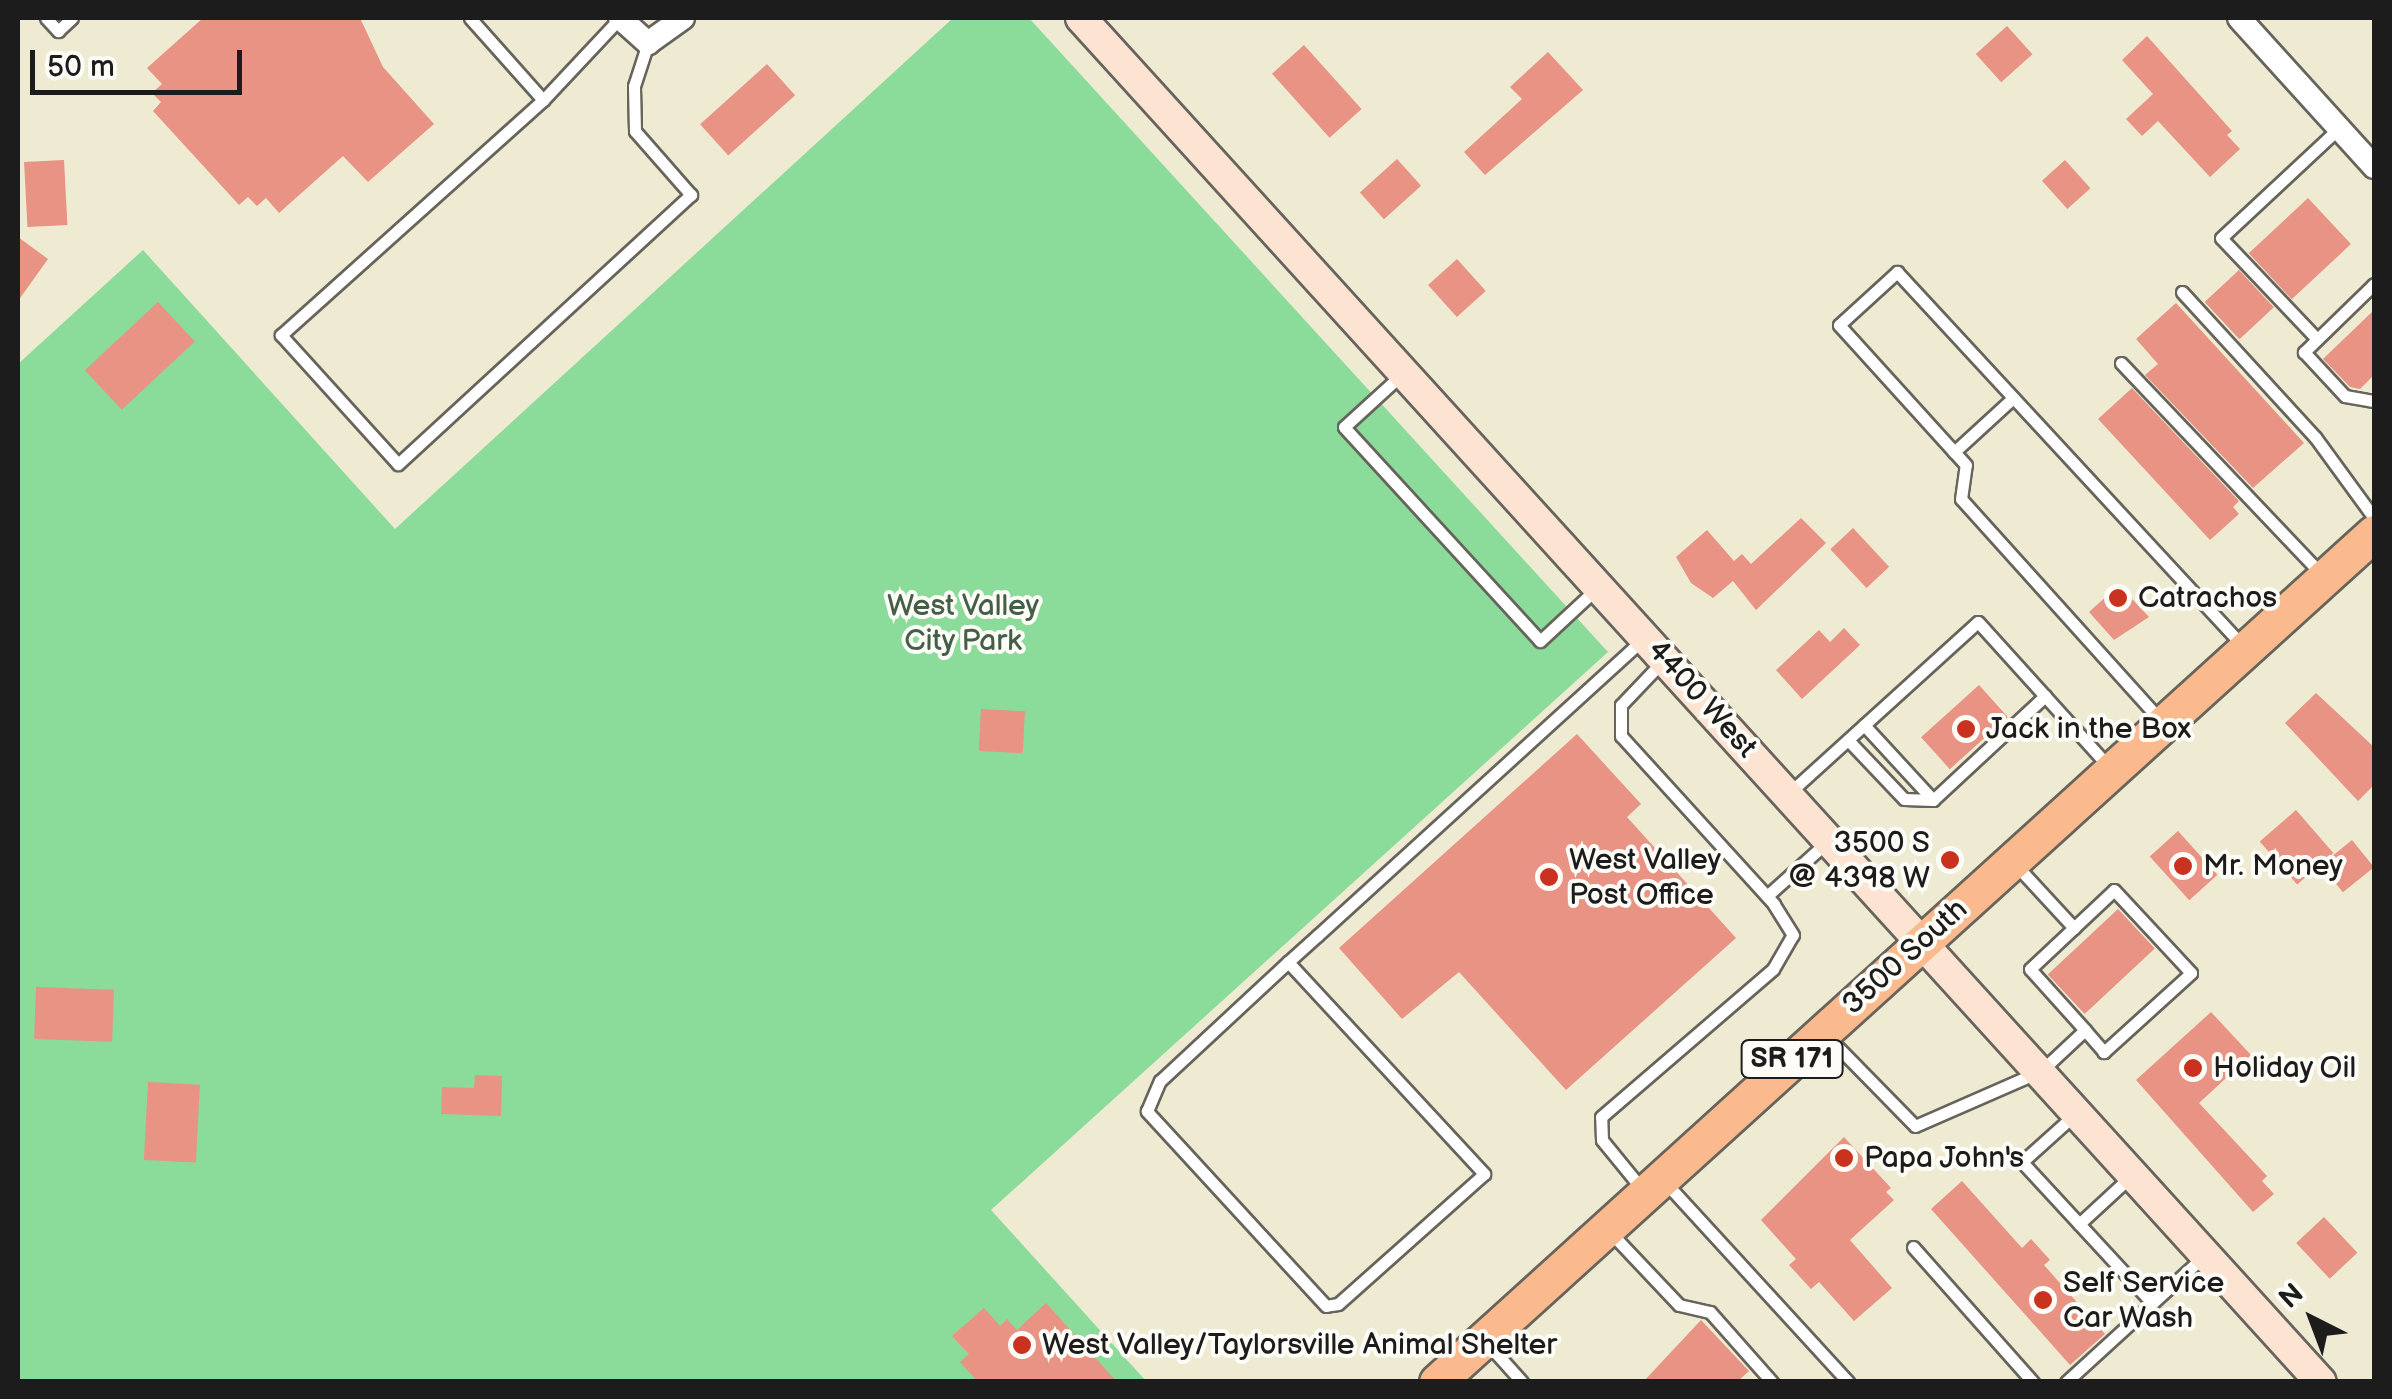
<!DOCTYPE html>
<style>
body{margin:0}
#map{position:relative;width:2392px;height:1399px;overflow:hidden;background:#efebd3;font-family:"Balsamiq Sans",sans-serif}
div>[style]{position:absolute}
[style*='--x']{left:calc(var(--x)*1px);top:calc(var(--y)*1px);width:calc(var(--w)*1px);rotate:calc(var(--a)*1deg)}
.green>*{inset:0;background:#8bdb9b}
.building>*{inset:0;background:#e89384;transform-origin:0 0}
.roads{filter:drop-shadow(2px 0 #66645c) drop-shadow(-2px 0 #66645c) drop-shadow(0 2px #66645c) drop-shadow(0 -2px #66645c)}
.lane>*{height:11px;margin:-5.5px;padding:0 5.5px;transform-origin:5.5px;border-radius:5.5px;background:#fff}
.street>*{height:22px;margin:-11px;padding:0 11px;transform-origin:11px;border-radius:11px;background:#fff}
.secondary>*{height:30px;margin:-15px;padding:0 15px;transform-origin:15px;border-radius:15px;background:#fde3d1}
.primary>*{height:35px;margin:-17.5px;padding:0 17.5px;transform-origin:17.5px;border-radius:17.5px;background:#fbba8d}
.dots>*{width:28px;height:28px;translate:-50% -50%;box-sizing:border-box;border:5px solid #fdfcf7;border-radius:50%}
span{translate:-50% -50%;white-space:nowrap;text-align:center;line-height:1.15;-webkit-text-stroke:8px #fdfcf7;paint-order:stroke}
.shield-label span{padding:2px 8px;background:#fdfcf7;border:2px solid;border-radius:8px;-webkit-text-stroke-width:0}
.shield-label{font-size:28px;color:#1c1c1c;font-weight:700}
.poi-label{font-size:30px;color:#1c1c1c}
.left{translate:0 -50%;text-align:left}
.right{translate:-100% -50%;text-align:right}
.park-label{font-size:30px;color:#435f48}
.street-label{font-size:30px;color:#1c1c1c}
.frame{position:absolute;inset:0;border:20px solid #1c1c1c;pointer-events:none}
.north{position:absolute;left:2262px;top:1269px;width:100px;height:100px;-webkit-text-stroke:8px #fdfcf7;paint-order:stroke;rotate:318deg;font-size:28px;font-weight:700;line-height:40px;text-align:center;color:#1c1c1c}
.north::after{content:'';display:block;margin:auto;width:35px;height:45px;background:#1c1c1c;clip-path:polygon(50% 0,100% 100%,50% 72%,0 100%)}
.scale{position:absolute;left:30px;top:50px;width:212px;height:45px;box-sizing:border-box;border:5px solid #1c1c1c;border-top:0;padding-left:12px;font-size:30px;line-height:35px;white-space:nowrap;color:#1c1c1c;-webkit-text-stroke:8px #fdfcf7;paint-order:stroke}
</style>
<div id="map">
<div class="green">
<i style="clip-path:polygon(953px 18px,1029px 18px,1608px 652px,991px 1210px,1146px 1381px,18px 1382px,18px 364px,143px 250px,395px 529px)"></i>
</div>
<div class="building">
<i style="clip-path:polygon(203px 18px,360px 18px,383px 67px,434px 124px,368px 182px,343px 156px,279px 213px,266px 198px,257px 206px,248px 197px,239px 205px,153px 111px,161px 102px,152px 93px,162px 84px,147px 68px)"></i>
<i style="left:2007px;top:26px;width:38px;height:42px;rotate:48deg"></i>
<i style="clip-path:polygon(2147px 36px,2232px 131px,2227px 135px,2240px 149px,2210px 177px,2158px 121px,2142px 136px,2126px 119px,2153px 94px,2122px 60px)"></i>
<i style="left:1304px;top:45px;width:86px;height:43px;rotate:48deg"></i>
<i style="clip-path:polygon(1548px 52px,1583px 90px,1485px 175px,1464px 152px,1522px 99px,1510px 87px)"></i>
<i style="left:767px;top:64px;width:42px;height:90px;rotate:48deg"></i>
<i style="left:1397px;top:159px;width:36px;height:50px;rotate:48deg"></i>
<i style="left:64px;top:160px;width:65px;height:40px;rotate:87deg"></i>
<i style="left:2065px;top:160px;width:38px;height:31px;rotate:48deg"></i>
<i style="left:2308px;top:198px;width:63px;height:81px;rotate:47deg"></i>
<i style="clip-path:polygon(18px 237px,48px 259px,18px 301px)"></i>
<i style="left:1457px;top:259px;width:43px;height:39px;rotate:48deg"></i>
<i style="left:2239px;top:270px;width:51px;height:47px;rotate:47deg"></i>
<i style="left:158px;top:302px;width:54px;height:100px;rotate:47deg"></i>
<i style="clip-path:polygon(2176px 303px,2304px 443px,2253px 488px,2145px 375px,2158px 364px,2136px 339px)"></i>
<i style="clip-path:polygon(2374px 310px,2374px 375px,2360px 389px,2350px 387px,2323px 359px)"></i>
<i style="clip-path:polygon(2132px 388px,2239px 501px,2233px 507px,2239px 514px,2210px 540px,2098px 419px)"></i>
<i style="clip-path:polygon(1801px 518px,1826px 543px,1756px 610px,1733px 581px,1713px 598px,1691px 583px,1676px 557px,1707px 530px,1734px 561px,1742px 554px,1751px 564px)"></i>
<i style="left:1853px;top:528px;width:53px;height:31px;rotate:47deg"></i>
<i style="clip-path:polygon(2119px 585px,2149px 617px,2114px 640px,2089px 612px)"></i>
<i style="clip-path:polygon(1844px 628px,1860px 645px,1802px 699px,1776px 670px,1819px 630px,1830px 642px)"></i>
<i style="left:1979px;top:685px;width:43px;height:78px;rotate:48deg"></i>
<i style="clip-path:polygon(2316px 693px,2374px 747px,2374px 785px,2358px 801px,2285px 723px)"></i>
<i style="left:981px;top:709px;width:44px;height:42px;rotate:3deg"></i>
<i style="clip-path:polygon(1577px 734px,1641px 804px,1627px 817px,1736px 938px,1566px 1090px,1459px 972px,1402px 1019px,1339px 948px)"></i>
<i style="left:2296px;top:810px;width:57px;height:48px;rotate:49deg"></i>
<i style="left:2178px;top:831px;width:59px;height:38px;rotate:48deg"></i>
<i style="left:2352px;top:840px;width:35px;height:40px;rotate:51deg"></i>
<i style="left:2118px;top:909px;width:54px;height:96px;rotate:47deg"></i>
<i style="left:36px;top:987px;width:78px;height:52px;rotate:2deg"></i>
<i style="clip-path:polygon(2211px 1012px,2251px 1055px,2199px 1103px,2267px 1176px,2262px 1181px,2274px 1194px,2253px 1212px,2136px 1080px)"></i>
<i style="clip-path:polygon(475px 1075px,502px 1076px,501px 1116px,441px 1114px,442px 1087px,474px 1088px)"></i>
<i style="left:148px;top:1082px;width:52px;height:78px;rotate:3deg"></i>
<i style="clip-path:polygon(1844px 1137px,1891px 1188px,1886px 1192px,1894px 1200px,1850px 1240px,1892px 1288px,1854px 1321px,1819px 1282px,1811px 1289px,1789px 1265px,1796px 1259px,1761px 1220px)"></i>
<i style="clip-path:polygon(1962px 1181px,2022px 1248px,2031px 1239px,2050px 1260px,2044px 1265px,2105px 1334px,2070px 1365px,1931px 1209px)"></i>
<i style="left:2324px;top:1217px;width:49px;height:38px;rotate:47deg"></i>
<i style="clip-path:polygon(1046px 1303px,1117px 1382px,978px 1382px,960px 1362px,969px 1354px,952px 1336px,984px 1308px,1000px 1326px,1007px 1319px,1017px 1330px)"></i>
<i style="clip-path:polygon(1701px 1320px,1749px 1371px,1737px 1382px,1643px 1382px)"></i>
</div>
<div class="roads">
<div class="lane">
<i style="--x:46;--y:18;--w:18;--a:47"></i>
<i style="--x:58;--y:31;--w:19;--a:-43"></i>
<i style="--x:470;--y:18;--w:110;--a:48.3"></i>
<i style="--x:620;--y:18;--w:112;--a:133.2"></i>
<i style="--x:543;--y:100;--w:352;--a:138.1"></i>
<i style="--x:281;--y:335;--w:174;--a:47.8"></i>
<i style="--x:398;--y:464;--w:398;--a:-42.6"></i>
<i style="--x:691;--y:195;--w:85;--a:-131.2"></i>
<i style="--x:635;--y:131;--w:45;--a:-91.3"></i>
<i style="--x:634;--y:86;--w:45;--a:-72"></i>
<i style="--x:2374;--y:284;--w:98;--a:135.8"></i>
<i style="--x:2304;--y:352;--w:60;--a:47"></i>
<i style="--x:2345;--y:396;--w:29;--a:10"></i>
<i style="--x:2182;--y:292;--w:197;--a:47.5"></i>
<i style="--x:2315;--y:437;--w:100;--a:53.9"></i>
<i style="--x:2317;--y:339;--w:139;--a:-133.5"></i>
<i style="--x:2221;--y:238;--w:161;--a:-43"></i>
<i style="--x:2121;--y:363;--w:292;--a:46.5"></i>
<i style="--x:1401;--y:375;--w:77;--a:137.6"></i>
<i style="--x:1344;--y:427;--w:290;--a:47.5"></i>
<i style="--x:1540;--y:641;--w:78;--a:-42.9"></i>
<i style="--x:1954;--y:452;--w:80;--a:-42.5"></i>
<i style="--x:2162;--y:722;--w:300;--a:-132"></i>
<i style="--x:1961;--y:499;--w:34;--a:-82"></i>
<i style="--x:1966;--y:465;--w:189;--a:-132.2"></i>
<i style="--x:1839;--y:325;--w:79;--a:-42.4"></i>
<i style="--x:1897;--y:272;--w:510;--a:47.23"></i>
<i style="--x:1864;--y:725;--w:102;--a:47.4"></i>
<i style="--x:1933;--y:800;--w:153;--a:-42.9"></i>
<i style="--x:1848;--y:740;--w:81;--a:46.5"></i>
<i style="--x:1904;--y:799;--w:29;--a:2"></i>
<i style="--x:1788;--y:794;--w:256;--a:-42.2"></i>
<i style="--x:1978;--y:622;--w:195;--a:47.9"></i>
<i style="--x:2015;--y:864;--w:87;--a:47.3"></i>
<i style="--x:1767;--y:896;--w:81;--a:-42"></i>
<i style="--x:1288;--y:962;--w:289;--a:47.2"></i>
<i style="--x:1484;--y:1174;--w:195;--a:138.3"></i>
<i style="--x:1338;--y:1304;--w:12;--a:171"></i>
<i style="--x:1326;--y:1306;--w:265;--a:-132.6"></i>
<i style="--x:1147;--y:1111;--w:33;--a:-67"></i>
<i style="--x:1160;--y:1081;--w:175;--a:-42.9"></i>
<i style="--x:1288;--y:962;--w:40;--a:-42"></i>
<i style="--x:1318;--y:935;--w:438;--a:-42.3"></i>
<i style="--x:1826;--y:1035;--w:127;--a:45.6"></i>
<i style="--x:1915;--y:1126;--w:137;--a:-23.6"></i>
<i style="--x:2041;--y:1071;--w:60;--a:-43"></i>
<i style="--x:2085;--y:1030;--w:82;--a:-132"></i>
<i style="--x:2030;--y:969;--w:115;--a:-43.2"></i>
<i style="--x:2114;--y:890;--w:113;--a:47.1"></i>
<i style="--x:2191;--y:973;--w:118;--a:137.8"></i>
<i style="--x:2104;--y:1052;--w:29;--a:-131"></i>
<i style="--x:2073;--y:1116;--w:69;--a:138"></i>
<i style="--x:2022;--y:1162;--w:192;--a:47.3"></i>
<i style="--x:1664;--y:1181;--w:273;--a:47.5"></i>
<i style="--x:1642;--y:1189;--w:63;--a:-129.2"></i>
<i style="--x:1602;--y:1140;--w:23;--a:-92"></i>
<i style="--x:1601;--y:1117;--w:227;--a:-40.7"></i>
<i style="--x:1773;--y:969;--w:39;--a:-60"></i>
<i style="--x:1793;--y:935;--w:36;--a:-122"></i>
<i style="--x:1774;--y:904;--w:227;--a:-132.3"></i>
<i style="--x:1621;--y:736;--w:31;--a:-90"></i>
<i style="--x:1621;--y:705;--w:59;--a:-46.4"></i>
<i style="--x:2079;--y:1224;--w:71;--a:-42.7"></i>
<i style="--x:1609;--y:1231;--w:102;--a:46.6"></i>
<i style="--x:1679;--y:1305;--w:32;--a:13"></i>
<i style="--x:1710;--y:1312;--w:94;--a:48.5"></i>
<i style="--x:1913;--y:1247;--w:181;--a:48.4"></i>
<i style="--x:1488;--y:1344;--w:51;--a:48.2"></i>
<i style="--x:2066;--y:1382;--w:185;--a:-42.4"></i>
</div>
<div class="street">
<i style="--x:620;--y:18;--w:38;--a:42"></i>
<i style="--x:648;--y:43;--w:43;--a:-35.5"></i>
<i style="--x:2239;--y:18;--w:201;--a:47.8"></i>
</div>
<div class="secondary">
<i style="--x:1081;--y:18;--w:1843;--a:47.73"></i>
</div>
<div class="primary">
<i style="--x:1437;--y:1382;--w:1264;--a:-42.18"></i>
</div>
</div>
<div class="dots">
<i style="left:2118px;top:598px;background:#c8321e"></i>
<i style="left:1966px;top:729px;background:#c8321e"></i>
<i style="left:1950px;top:860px;background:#c8321e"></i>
<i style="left:2183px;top:866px;background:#c8321e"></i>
<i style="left:1549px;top:877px;background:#c8321e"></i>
<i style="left:2193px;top:1068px;background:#c8321e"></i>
<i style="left:1844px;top:1158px;background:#c8321e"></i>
<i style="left:2043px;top:1300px;background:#c8321e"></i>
<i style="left:1022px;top:1345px;background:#c8321e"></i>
</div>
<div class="shield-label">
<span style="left:1792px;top:1059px">SR 171</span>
</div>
<div class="poi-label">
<span class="left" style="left:2138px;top:598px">Catrachos</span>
<span class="left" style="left:1986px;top:729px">Jack in the Box</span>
<span class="right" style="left:1930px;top:860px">3500 S<br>@ 4398 W</span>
<span class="left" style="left:1569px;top:877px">West Valley<br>Post Office</span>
<span class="left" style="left:2203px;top:866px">Mr. Money</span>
<span class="left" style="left:2213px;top:1068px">Holiday Oil</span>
<span class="left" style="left:1864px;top:1158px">Papa John's</span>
<span class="left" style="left:2063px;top:1300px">Self Service<br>Car Wash</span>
<span class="left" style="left:1042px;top:1345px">West Valley/Taylorsville Animal Shelter</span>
</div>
<div class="park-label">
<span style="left:963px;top:623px">West Valley<br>City Park</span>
</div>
<div class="street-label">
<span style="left:1702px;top:699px;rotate:48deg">4400 West</span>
<span style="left:1905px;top:957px;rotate:-42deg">3500 South</span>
</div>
<div class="frame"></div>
<div class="north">N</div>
<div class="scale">50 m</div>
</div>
